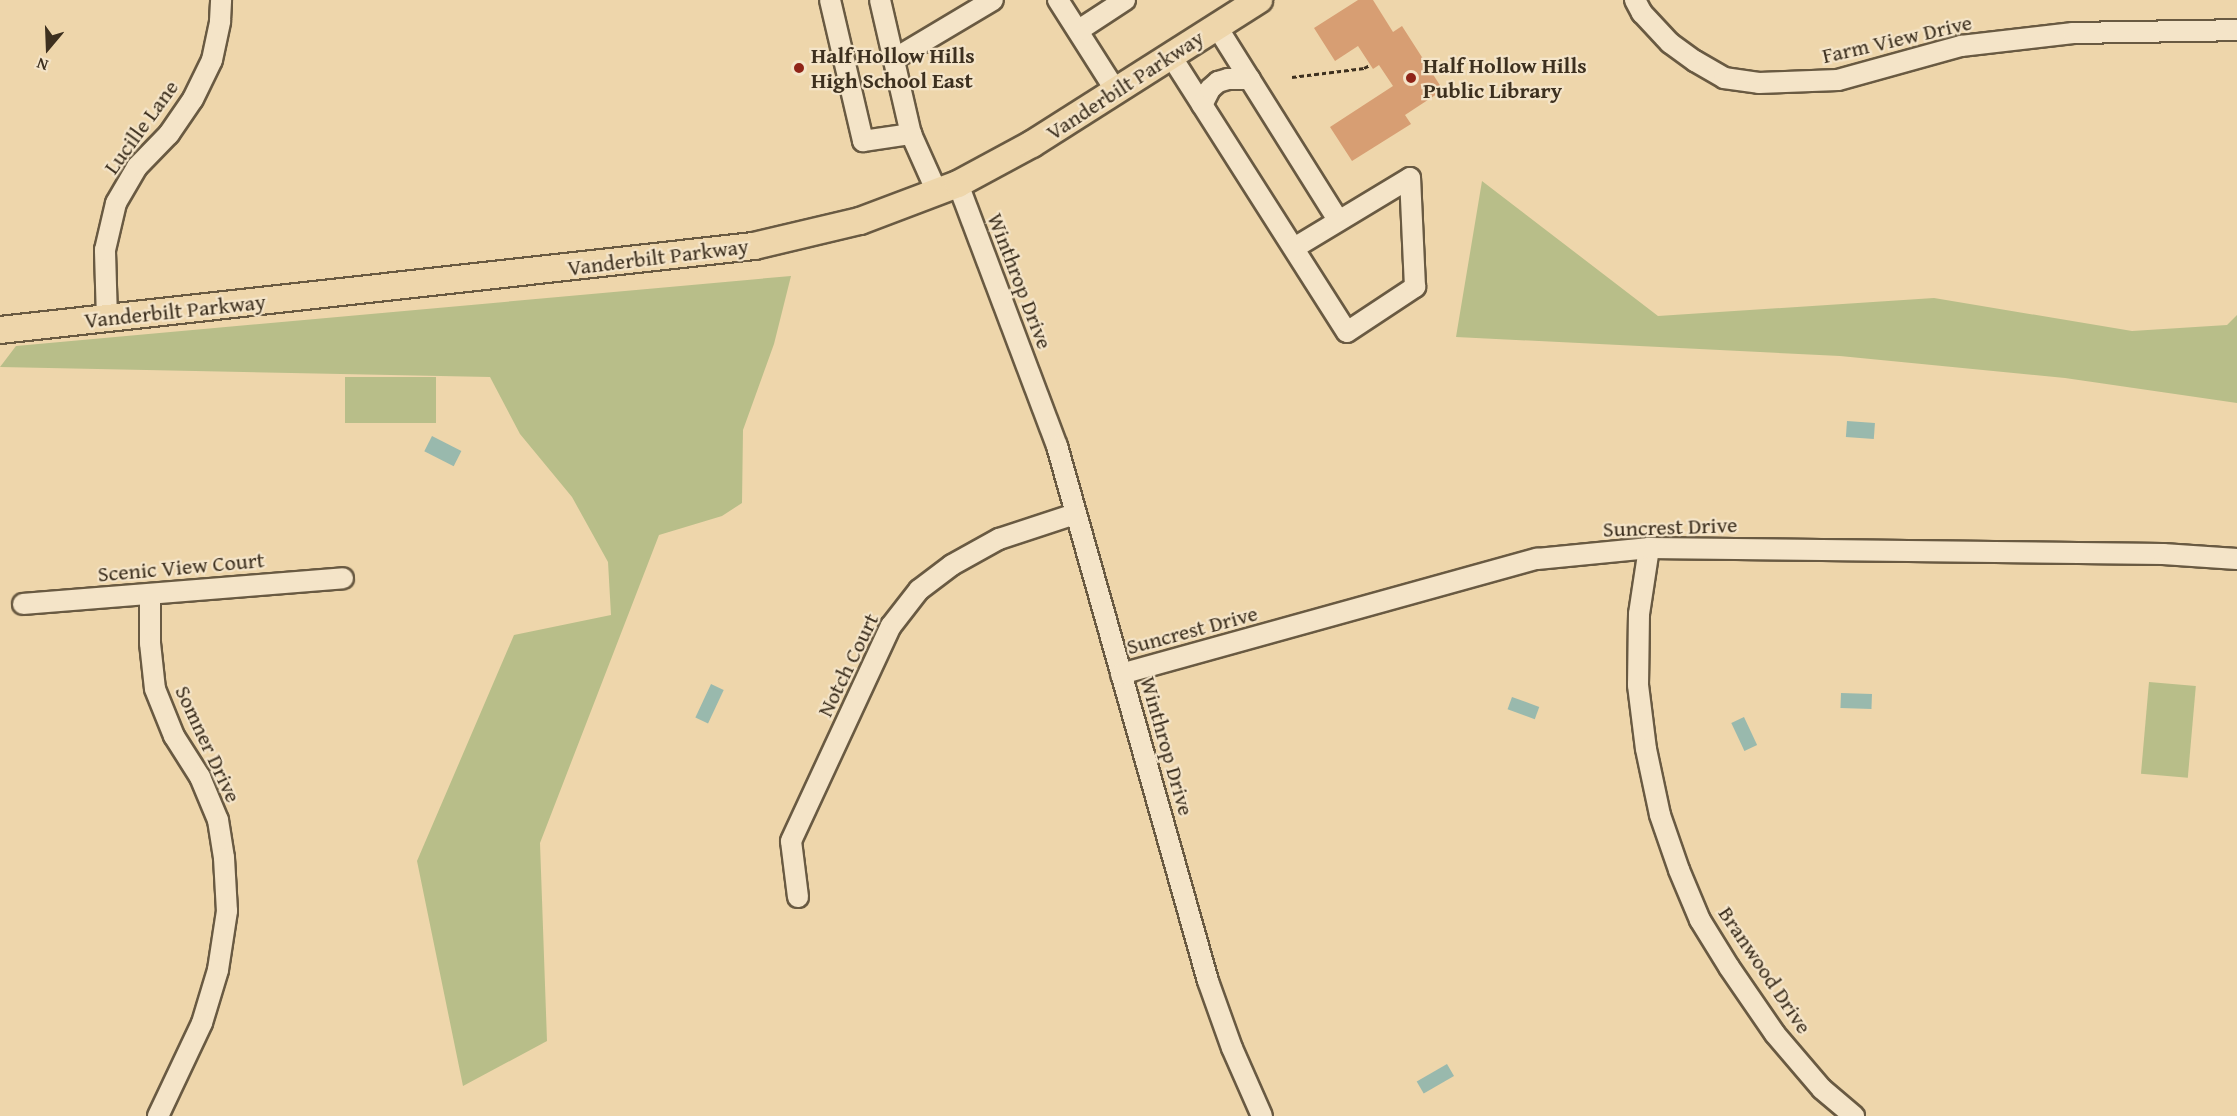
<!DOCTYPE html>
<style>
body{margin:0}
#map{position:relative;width:2237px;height:1116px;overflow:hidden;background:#eed6ab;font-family:"Gentium Book Plus",serif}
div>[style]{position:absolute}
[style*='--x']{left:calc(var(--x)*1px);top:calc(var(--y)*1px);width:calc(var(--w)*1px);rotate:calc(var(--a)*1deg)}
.green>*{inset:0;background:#b8be89;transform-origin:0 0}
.water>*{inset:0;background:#99b9ad;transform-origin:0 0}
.building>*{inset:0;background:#d79e73}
.path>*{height:3px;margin-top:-1.5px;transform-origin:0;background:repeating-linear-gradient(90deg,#3d301f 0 4.5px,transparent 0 7.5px)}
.roads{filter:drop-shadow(2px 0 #695a42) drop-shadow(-2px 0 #695a42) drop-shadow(0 2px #695a42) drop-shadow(0 -2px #695a42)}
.minor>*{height:20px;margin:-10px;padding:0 10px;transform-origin:10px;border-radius:10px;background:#f4e4c8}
.major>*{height:26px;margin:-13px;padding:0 13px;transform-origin:13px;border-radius:13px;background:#eed6ab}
.dots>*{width:16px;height:16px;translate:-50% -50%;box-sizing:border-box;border:3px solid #f4e4c8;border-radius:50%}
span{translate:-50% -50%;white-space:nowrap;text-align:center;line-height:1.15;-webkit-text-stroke:4.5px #f4e4c8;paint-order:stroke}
.street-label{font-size:22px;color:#3d301f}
.poi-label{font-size:22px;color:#3d301f;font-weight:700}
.left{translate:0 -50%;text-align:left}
.north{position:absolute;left:18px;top:18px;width:60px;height:60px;-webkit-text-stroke:4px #f4e4c8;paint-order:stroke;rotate:199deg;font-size:16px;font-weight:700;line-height:24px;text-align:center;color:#3d301f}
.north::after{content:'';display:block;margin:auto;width:21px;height:27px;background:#3d301f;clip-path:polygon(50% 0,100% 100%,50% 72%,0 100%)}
</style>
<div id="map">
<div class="green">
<i style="clip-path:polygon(1482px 181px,1658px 316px,1934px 298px,2132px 331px,2227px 325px,2237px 315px,2237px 403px,2065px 378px,1840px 356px,1456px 337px)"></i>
<i style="clip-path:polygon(791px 276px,774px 344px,743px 430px,742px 503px,722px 516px,659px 535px,540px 843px,547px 1041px,463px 1086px,417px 861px,514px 635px,611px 615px,608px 562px,572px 497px,520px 434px,490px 377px,0 367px,16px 346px)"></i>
<i style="left:345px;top:377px;width:91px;height:46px"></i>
<i style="left:2149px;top:682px;width:47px;height:92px;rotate:5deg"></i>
</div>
<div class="water">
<i style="left:1847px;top:421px;width:28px;height:16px;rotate:4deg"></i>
<i style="left:432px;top:436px;width:33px;height:17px;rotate:27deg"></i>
<i style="left:711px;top:684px;width:14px;height:37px;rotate:25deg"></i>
<i style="left:1841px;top:693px;width:31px;height:15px;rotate:2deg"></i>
<i style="left:1512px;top:697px;width:29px;height:13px;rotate:20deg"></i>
<i style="left:1744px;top:717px;width:31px;height:14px;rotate:65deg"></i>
<i style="left:1447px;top:1064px;width:14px;height:35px;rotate:60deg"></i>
</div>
<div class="building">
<i style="clip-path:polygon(1358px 0,1373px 0,1393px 32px,1402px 26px,1443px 90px,1405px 115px,1411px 124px,1352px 161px,1330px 127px,1393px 86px,1379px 65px,1373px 69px,1358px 46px,1335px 61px,1314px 28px)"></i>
</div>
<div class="path">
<i style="--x:1292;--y:77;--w:73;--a:-7.1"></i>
<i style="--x:1364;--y:68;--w:7;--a:-27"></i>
</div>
<div class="roads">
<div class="minor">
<i style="--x:830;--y:0;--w:145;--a:76.8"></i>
<i style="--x:863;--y:141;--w:49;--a:-8.3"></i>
<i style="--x:880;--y:0;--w:138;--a:77"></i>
<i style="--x:911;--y:134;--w:64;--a:65.9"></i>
<i style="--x:1058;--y:0;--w:108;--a:57.5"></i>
<i style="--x:1635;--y:0;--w:15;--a:62"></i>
<i style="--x:1642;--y:13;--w:41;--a:47"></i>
<i style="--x:1670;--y:43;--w:31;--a:36"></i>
<i style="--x:1695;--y:61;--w:34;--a:30"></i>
<i style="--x:1724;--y:78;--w:35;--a:8"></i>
<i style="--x:1759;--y:83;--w:79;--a:-2.2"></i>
<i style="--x:1838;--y:80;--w:128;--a:-15.5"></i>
<i style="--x:1961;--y:46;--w:113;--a:-6.6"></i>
<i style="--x:2073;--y:33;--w:164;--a:-1"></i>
<i style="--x:1217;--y:27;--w:228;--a:57.9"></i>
<i style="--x:1079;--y:30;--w:55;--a:-33.1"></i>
<i style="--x:1171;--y:56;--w:327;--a:57.5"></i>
<i style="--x:1347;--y:332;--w:82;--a:-33.5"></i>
<i style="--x:1415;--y:287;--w:109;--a:-92.6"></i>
<i style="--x:1410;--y:178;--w:135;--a:148.9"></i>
<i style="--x:894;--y:59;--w:115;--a:-30.8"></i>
<i style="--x:1202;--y:105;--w:18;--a:-63"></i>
<i style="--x:1210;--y:89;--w:11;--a:-41"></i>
<i style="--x:1218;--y:82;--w:10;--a:-17"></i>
<i style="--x:1228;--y:79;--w:22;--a:0"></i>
<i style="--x:958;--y:184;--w:280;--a:69.3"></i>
<i style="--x:1057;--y:446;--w:556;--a:74.24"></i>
<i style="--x:1208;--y:981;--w:71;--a:70.3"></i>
<i style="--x:1232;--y:1048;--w:74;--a:66.2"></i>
<i style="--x:107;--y:319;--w:69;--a:-91.7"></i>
<i style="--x:105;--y:250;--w:48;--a:-76.8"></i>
<i style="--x:116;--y:203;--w:42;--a:-59.7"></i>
<i style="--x:137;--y:167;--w:46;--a:-45.9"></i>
<i style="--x:169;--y:134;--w:42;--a:-55.6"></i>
<i style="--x:193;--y:99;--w:43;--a:-64"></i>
<i style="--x:212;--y:60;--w:40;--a:-78"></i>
<i style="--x:220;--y:21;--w:21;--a:-87"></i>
<i style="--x:1649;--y:548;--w:67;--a:98.6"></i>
<i style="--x:1639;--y:614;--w:71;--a:90.8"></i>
<i style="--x:1638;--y:685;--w:64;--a:82.9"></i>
<i style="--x:1646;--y:749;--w:67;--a:78"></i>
<i style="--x:1660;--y:815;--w:58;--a:70.9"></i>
<i style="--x:1679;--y:870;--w:54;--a:67.2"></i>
<i style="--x:1700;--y:920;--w:55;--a:58.3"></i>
<i style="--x:1729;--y:967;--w:81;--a:55.5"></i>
<i style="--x:1775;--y:1034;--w:72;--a:49.5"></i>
<i style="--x:1822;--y:1089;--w:42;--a:40.2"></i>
<i style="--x:150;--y:595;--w:48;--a:90"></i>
<i style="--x:150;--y:643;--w:46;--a:83.8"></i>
<i style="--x:155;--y:689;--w:51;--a:68"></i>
<i style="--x:174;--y:736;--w:49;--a:57.6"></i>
<i style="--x:200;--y:777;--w:47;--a:67.3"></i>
<i style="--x:218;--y:820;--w:38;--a:81"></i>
<i style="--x:224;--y:858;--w:53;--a:86.8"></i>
<i style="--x:227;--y:911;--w:60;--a:98.7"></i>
<i style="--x:218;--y:970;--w:55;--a:106.8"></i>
<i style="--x:202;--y:1023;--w:103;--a:115.3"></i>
<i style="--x:23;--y:604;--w:321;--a:-4.6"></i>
<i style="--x:1121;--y:674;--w:432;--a:-15.5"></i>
<i style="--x:1537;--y:559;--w:113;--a:-5.6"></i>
<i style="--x:1649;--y:548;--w:514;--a:0.67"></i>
<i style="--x:2163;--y:554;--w:74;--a:3.9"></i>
<i style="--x:798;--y:897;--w:56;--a:-97.1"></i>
<i style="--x:791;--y:841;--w:237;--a:-65.1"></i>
<i style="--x:891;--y:626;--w:46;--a:-52.1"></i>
<i style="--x:919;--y:590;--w:41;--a:-37.1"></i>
<i style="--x:952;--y:565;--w:54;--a:-29"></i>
<i style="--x:999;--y:539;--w:80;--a:-18.2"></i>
</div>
<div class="major">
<i style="--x:0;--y:330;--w:759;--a:-6.36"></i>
<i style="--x:754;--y:246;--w:109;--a:-13.3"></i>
<i style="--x:860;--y:221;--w:105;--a:-20.7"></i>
<i style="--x:958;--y:184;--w:84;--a:-28.4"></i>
<i style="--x:1032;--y:144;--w:269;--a:-32.4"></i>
</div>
</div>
<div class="dots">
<i style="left:799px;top:68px;background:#8f2418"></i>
<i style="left:1411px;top:78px;background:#8f2418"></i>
</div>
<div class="street-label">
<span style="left:1897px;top:39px;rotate:-13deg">Farm View Drive</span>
<span style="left:1125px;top:85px;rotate:-33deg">Vanderbilt Parkway</span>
<span style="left:141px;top:127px;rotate:-54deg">Lucille Lane</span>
<span style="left:658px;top:257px;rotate:-7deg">Vanderbilt Parkway</span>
<span style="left:1020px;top:281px;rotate:69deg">Winthrop Drive</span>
<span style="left:175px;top:311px;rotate:-6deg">Vanderbilt Parkway</span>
<span style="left:1670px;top:527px;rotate:-2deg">Suncrest Drive</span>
<span style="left:181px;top:567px;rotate:-5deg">Scenic View Court</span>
<span style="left:1192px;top:630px;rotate:-15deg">Suncrest Drive</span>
<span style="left:848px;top:665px;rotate:-64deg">Notch Court</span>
<span style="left:208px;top:744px;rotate:65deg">Somner Drive</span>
<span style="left:1167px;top:746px;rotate:74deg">Winthrop Drive</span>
<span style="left:1765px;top:970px;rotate:56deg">Branwood Drive</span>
</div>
<div class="poi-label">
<span class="left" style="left:811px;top:68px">Half Hollow Hills<br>High School East</span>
<span class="left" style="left:1423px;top:78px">Half Hollow Hills<br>Public Library</span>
</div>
<div class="north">N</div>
</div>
